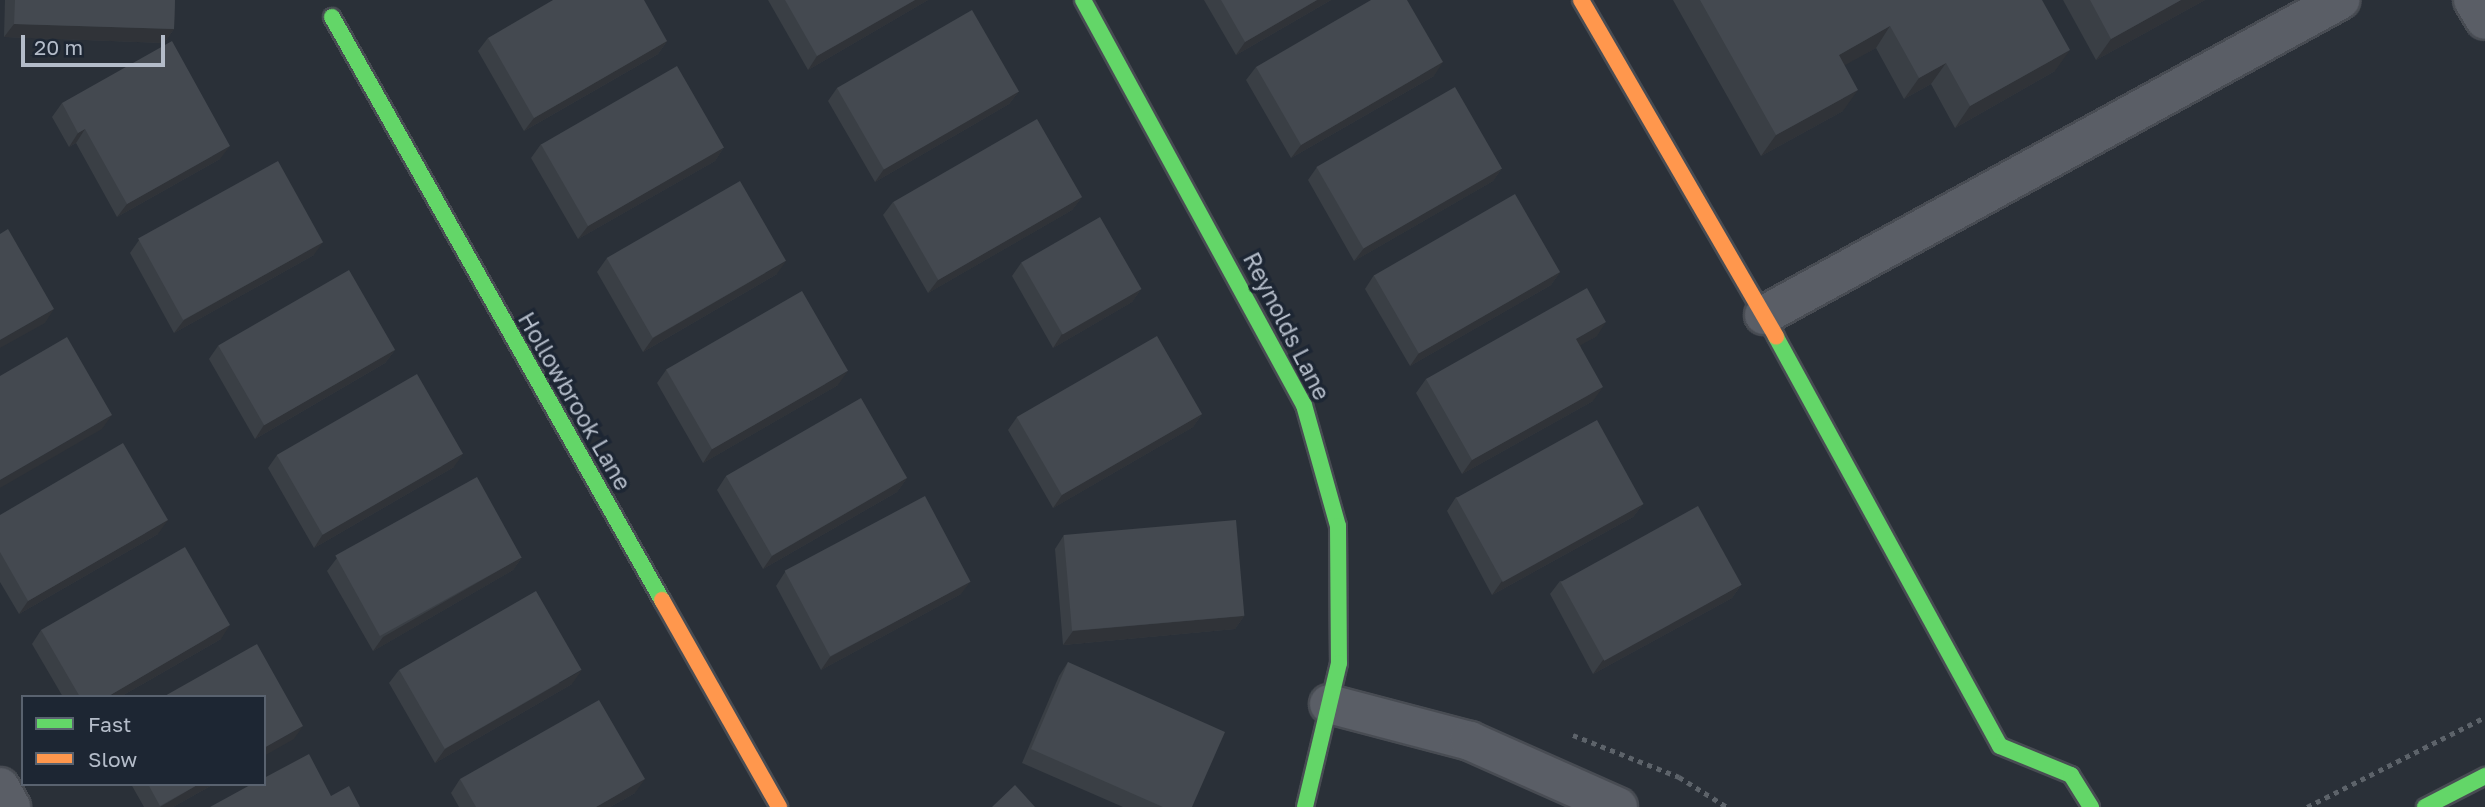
<!DOCTYPE html>
<style>
body{margin:0}
#map{position:relative;width:2485px;height:807px;overflow:hidden;background:#2a3038;font-family:"Golos Text",sans-serif}
div>[style]{position:absolute}
[style*='--x']{left:calc(var(--x)*1px);top:calc(var(--y)*1px);width:calc(var(--w)*1px);rotate:calc(var(--a)*1deg)}
.path>*{height:4.5px;margin-top:-2.25px;transform-origin:0;background:repeating-linear-gradient(90deg,#5d636a 0 5px,transparent 0 10px)}
.roads{filter:drop-shadow(2px 0 #484c53) drop-shadow(-2px 0 #484c53) drop-shadow(0 2px #484c53) drop-shadow(0 -2px #484c53)}
.street>*{height:38px;margin:-19px;padding:0 19px;transform-origin:19px;border-radius:19px;background:#5a5e66}
.fast>*{height:16px;margin:-8px;padding:0 8px;transform-origin:8px;border-radius:8px;background:#63d668}
.slow>*{height:16px;margin:-8px;padding:0 8px;transform-origin:8px;border-radius:8px;background:#ff974d}
.wall>*{inset:0;background:#3a3f45}
.shaded-wall>*{inset:0;background:#303338}
.building>*{inset:0;background:#444950;transform-origin:0 0}
span{translate:-50% -50%;white-space:nowrap;text-align:center;line-height:1.15;-webkit-text-stroke:7px #1d2633;paint-order:stroke}
.street-label{font-size:23px;color:#b4bcc9}
.legend{position:absolute;left:21px;top:695px;width:245px;height:91px;box-sizing:border-box;background:#1d2633;border:2px solid #59626f;margin:0;padding:9px 12px;list-style:none;font-size:21px;color:#b4bcc9}
.legend li{display:flex;align-items:center;gap:14px;height:35px}
.legend b{width:35px;border:2px solid #59626f}
.scale{position:absolute;left:21px;top:35px;width:144px;height:32px;box-sizing:border-box;border:4px solid #b4bcc9;border-top:0;padding-left:9px;font-size:21px;line-height:24px;white-space:nowrap;color:#b4bcc9;-webkit-text-stroke:5px #1d2633;paint-order:stroke}
</style>
<div id="map">
<div class="path">
<i style="--x:1573;--y:735;--w:114;--a:21.6"></i>
<i style="--x:1679;--y:777;--w:57;--a:32"></i>
<i style="--x:2307;--y:807;--w:199;--a:-26.8"></i>
</div>
<div class="roads">
<div class="street">
<i style="--x:2473;--y:0;--w:23;--a:59"></i>
<i style="--x:1764;--y:315;--w:657;--a:-28.67"></i>
<i style="--x:1329;--y:704;--w:146;--a:14.7"></i>
<i style="--x:1470;--y:741;--w:162;--a:24"></i>
<i style="--x:0;--y:787;--w:23;--a:61"></i>
</div>
<div class="fast">
<i style="--x:1083;--y:0;--w:461;--a:61.4"></i>
<i style="--x:1304;--y:405;--w:126;--a:74.3"></i>
<i style="--x:1338;--y:526;--w:137;--a:89.6"></i>
<i style="--x:1339;--y:663;--w:148;--a:103.3"></i>
<i style="--x:332;--y:17;--w:670;--a:60.49"></i>
<i style="--x:1776;--y:337;--w:466;--a:61.3"></i>
<i style="--x:2000;--y:746;--w:77;--a:22.2"></i>
<i style="--x:2071;--y:775;--w:38;--a:58"></i>
<i style="--x:2425;--y:807;--w:68;--a:-27.3"></i>
</div>
<div class="slow">
<i style="--x:1581;--y:0;--w:389;--a:59.9"></i>
<i style="--x:662;--y:600;--w:238;--a:60.5"></i>
</div>
</div>
<div class="wall">
<i style="clip-path:polygon(5px 0,175px 0,174px 29px,164px 43px,4px 37px)"></i>
<i style="clip-path:polygon(768px 0,928px 0,808px 70px)"></i>
<i style="clip-path:polygon(1204px 0,1331px 0,1236px 55px)"></i>
<i style="clip-path:polygon(1673px 0,2042px 0,2055px 71px,1955px 128px,1931px 84px,1904px 99px,1876px 48px,1844px 65px,1843px 111px,1761px 156px)"></i>
<i style="clip-path:polygon(2063px 0,2205px 0,2096px 60px)"></i>
<i style="clip-path:polygon(488px 38px,667px 41px,658px 54px,524px 131px,478px 51px)"></i>
<i style="clip-path:polygon(1256px 67px,1434px 76px,1291px 158px,1246px 80px)"></i>
<i style="clip-path:polygon(837px 88px,1019px 91px,1009px 104px,875px 182px,828px 101px)"></i>
<i style="clip-path:polygon(62px 103px,220px 159px,117px 217px,76px 143px,69px 147px,52px 117px)"></i>
<i style="clip-path:polygon(541px 144px,724px 147px,715px 161px,578px 239px,531px 158px)"></i>
<i style="clip-path:polygon(1317px 167px,1502px 168px,1493px 181px,1354px 261px,1308px 180px)"></i>
<i style="clip-path:polygon(1082px 197px,1072px 210px,928px 293px,883px 215px,893px 202px)"></i>
<i style="clip-path:polygon(139px 240px,314px 255px,174px 333px,130px 253px)"></i>
<i style="clip-path:polygon(607px 258px,777px 274px,643px 352px,597px 272px)"></i>
<i style="clip-path:polygon(1021px 263px,1141px 289px,1132px 302px,1053px 348px,1012px 276px)"></i>
<i style="clip-path:polygon(1560px 272px,1551px 285px,1410px 366px,1365px 289px,1374px 275px)"></i>
<i style="clip-path:polygon(1597px 336px,1580px 345px,1593px 401px,1462px 474px,1416px 393px,1426px 379px)"></i>
<i style="clip-path:polygon(218px 346px,395px 350px,385px 363px,255px 439px,209px 359px)"></i>
<i style="clip-path:polygon(666px 370px,838px 385px,703px 463px,657px 383px)"></i>
<i style="clip-path:polygon(1202px 414px,1193px 427px,1053px 508px,1008px 430px,1017px 417px)"></i>
<i style="clip-path:polygon(277px 455px,454px 467px,314px 548px,268px 468px)"></i>
<i style="clip-path:polygon(726px 476px,907px 478px,897px 492px,763px 569px,717px 490px)"></i>
<i style="clip-path:polygon(1456px 497px,1643px 504px,1633px 517px,1492px 595px,1447px 511px)"></i>
<i style="clip-path:polygon(0 515px,158px 534px,19px 614px,0 582px)"></i>
<i style="clip-path:polygon(1064px 535px,1244px 616px,1235px 629px,1063px 645px,1055px 549px)"></i>
<i style="clip-path:polygon(522px 557px,513px 570px,373px 651px,327px 571px,337px 558px)"></i>
<i style="clip-path:polygon(785px 572px,961px 594px,821px 670px,776px 586px)"></i>
<i style="clip-path:polygon(1560px 581px,1741px 585px,1732px 598px,1593px 674px,1550px 594px)"></i>
<i style="clip-path:polygon(41px 630px,221px 639px,120px 697px,63px 697px,32px 644px)"></i>
<i style="clip-path:polygon(1068px 662px,1192px 807px,1123px 807px,1022px 763px,1059px 676px)"></i>
<i style="clip-path:polygon(399px 670px,572px 684px,435px 763px,389px 683px)"></i>
<i style="clip-path:polygon(460px 779px,635px 793px,610px 807px,459px 807px,451px 793px)"></i>
<i style="clip-path:polygon(131px 784px,214px 784px,173px 807px,144px 807px)"></i>
</div>
<div class="shaded-wall">
<i style="clip-path:polygon(915px 0,928px 0,808px 70px,817px 56px)"></i>
<i style="clip-path:polygon(1317px 0,1331px 0,1236px 55px,1245px 42px)"></i>
<i style="clip-path:polygon(2181px 0,2205px 0,2096px 60px,2111px 39px)"></i>
<i style="clip-path:polygon(14px 24px,174px 29px,164px 43px,4px 37px)"></i>
<i style="clip-path:polygon(1890px 26px,1876px 48px,1824px 77px,1839px 55px)"></i>
<i style="clip-path:polygon(667px 41px,658px 54px,524px 131px,534px 118px)"></i>
<i style="clip-path:polygon(2070px 50px,2055px 71px,1955px 128px,1970px 106px)"></i>
<i style="clip-path:polygon(1443px 62px,1434px 76px,1291px 158px,1301px 145px)"></i>
<i style="clip-path:polygon(1946px 63px,1931px 84px,1904px 99px,1919px 78px)"></i>
<i style="clip-path:polygon(1858px 90px,1843px 111px,1761px 156px,1776px 135px)"></i>
<i style="clip-path:polygon(1019px 91px,1009px 104px,875px 182px,884px 169px)"></i>
<i style="clip-path:polygon(85px 129px,76px 143px,69px 147px,78px 133px)"></i>
<i style="clip-path:polygon(230px 146px,220px 159px,117px 217px,127px 204px)"></i>
<i style="clip-path:polygon(724px 147px,715px 161px,578px 239px,588px 226px)"></i>
<i style="clip-path:polygon(1502px 168px,1493px 181px,1354px 261px,1364px 248px)"></i>
<i style="clip-path:polygon(1082px 197px,1072px 210px,928px 293px,938px 280px)"></i>
<i style="clip-path:polygon(323px 242px,314px 255px,174px 333px,184px 320px)"></i>
<i style="clip-path:polygon(786px 261px,777px 274px,643px 352px,653px 338px)"></i>
<i style="clip-path:polygon(1560px 272px,1551px 285px,1410px 366px,1419px 353px)"></i>
<i style="clip-path:polygon(1141px 289px,1132px 302px,1053px 348px,1062px 334px)"></i>
<i style="clip-path:polygon(54px 309px,45px 323px,0 348px,0 340px)"></i>
<i style="clip-path:polygon(1606px 322px,1597px 336px,1567px 353px,1576px 339px)"></i>
<i style="clip-path:polygon(395px 350px,385px 363px,255px 439px,264px 425px)"></i>
<i style="clip-path:polygon(848px 371px,838px 385px,703px 463px,712px 449px)"></i>
<i style="clip-path:polygon(1603px 387px,1593px 401px,1462px 474px,1472px 460px)"></i>
<i style="clip-path:polygon(1202px 414px,1193px 427px,1053px 508px,1062px 495px)"></i>
<i style="clip-path:polygon(112px 415px,102px 429px,0 488px,0 480px)"></i>
<i style="clip-path:polygon(463px 454px,454px 467px,314px 548px,323px 534px)"></i>
<i style="clip-path:polygon(907px 478px,897px 492px,763px 569px,772px 556px)"></i>
<i style="clip-path:polygon(1643px 504px,1633px 517px,1492px 595px,1502px 581px)"></i>
<i style="clip-path:polygon(168px 520px,158px 534px,19px 614px,28px 601px)"></i>
<i style="clip-path:polygon(522px 557px,513px 570px,373px 651px,383px 637px)"></i>
<i style="clip-path:polygon(971px 581px,961px 594px,821px 670px,830px 657px)"></i>
<i style="clip-path:polygon(1741px 585px,1732px 598px,1593px 674px,1603px 660px)"></i>
<i style="clip-path:polygon(1244px 616px,1235px 629px,1063px 645px,1073px 631px)"></i>
<i style="clip-path:polygon(230px 625px,221px 639px,120px 697px,107px 697px)"></i>
<i style="clip-path:polygon(582px 670px,572px 684px,435px 763px,445px 749px)"></i>
<i style="clip-path:polygon(303px 726px,294px 739px,264px 756px,264px 748px)"></i>
<i style="clip-path:polygon(645px 779px,635px 793px,610px 807px,596px 807px)"></i>
<i style="clip-path:polygon(199px 784px,214px 784px,173px 807px,160px 807px)"></i>
</div>
<div class="building">
<i style="clip-path:polygon(15px 0,175px 0,174px 29px,14px 24px)"></i>
<i style="clip-path:polygon(553px 0,644px 0,667px 41px,534px 118px,488px 38px)"></i>
<i style="clip-path:polygon(785px 0,915px 0,817px 56px)"></i>
<i style="clip-path:polygon(1221px 0,1317px 0,1245px 42px)"></i>
<i style="clip-path:polygon(1371px 0,1407px 0,1443px 62px,1301px 145px,1256px 67px)"></i>
<i style="clip-path:polygon(1700px 0,2042px 0,2070px 50px,1970px 106px,1946px 63px,1919px 78px,1890px 26px,1839px 55px,1858px 90px,1776px 135px)"></i>
<i style="clip-path:polygon(2090px 0,2181px 0,2111px 39px)"></i>
<i style="left:972px;top:10px;width:94px;height:156px;rotate:60deg"></i>
<i style="clip-path:polygon(172px 41px,230px 146px,127px 204px,85px 129px,78px 133px,62px 103px)"></i>
<i style="left:677px;top:66px;width:94px;height:157px;rotate:60deg"></i>
<i style="left:1455px;top:87px;width:94px;height:160px;rotate:60deg"></i>
<i style="left:1037px;top:119px;width:90px;height:166px;rotate:60deg"></i>
<i style="left:278px;top:161px;width:93px;height:160px;rotate:61deg"></i>
<i style="left:740px;top:181px;width:92px;height:154px;rotate:60deg"></i>
<i style="left:1515px;top:194px;width:90px;height:163px;rotate:60deg"></i>
<i style="left:1100px;top:217px;width:83px;height:91px;rotate:60deg"></i>
<i style="clip-path:polygon(8px 229px,54px 309px,0 340px,0 234px)"></i>
<i style="left:349px;top:270px;width:92px;height:151px;rotate:60deg"></i>
<i style="clip-path:polygon(1587px 288px,1606px 322px,1576px 339px,1603px 387px,1472px 460px,1426px 379px)"></i>
<i style="left:802px;top:291px;width:92px;height:157px;rotate:60deg"></i>
<i style="left:1157px;top:336px;width:90px;height:162px;rotate:60deg"></i>
<i style="clip-path:polygon(67px 337px,112px 415px,0 480px,0 376px)"></i>
<i style="left:417px;top:374px;width:92px;height:162px;rotate:60deg"></i>
<i style="left:861px;top:398px;width:92px;height:156px;rotate:60deg"></i>
<i style="left:1597px;top:420px;width:96px;height:161px;rotate:61deg"></i>
<i style="clip-path:polygon(123px 443px,168px 520px,28px 601px,0 552px,0 515px)"></i>
<i style="left:477px;top:477px;width:92px;height:162px;rotate:61deg"></i>
<i style="left:925px;top:496px;width:97px;height:159px;rotate:62deg"></i>
<i style="left:1698px;top:506px;width:90px;height:157px;rotate:61deg"></i>
<i style="left:1236px;top:520px;width:96px;height:173px;rotate:85deg"></i>
<i style="clip-path:polygon(185px 547px,230px 625px,107px 697px,80px 697px,41px 630px)"></i>
<i style="left:536px;top:591px;width:91px;height:158px;rotate:60deg"></i>
<i style="clip-path:polygon(257px 644px,303px 726px,264px 748px,264px 697px,163px 697px)"></i>
<i style="clip-path:polygon(1068px 662px,1225px 732px,1192px 807px,1163px 807px,1031px 749px)"></i>
<i style="clip-path:polygon(599px 700px,645px 779px,596px 807px,476px 807px,460px 779px)"></i>
<i style="clip-path:polygon(309px 754px,331px 796px,349px 786px,360px 807px,210px 807px,252px 784px,264px 784px,264px 778px)"></i>
<i style="clip-path:polygon(148px 784px,199px 784px,160px 806px)"></i>
<i style="clip-path:polygon(1015px 785px,1035px 807px,992px 807px)"></i>
</div>
<div class="street-label">
<span style="left:1287px;top:326px;rotate:63deg">Reynolds Lane</span>
<span style="left:575px;top:401px;rotate:60deg">Hollowbrook Lane</span>
</div>
<ul class="legend">
<li><b style="height:9px;background:#63d668"></b>Fast</li>
<li><b style="height:9px;background:#ff974d"></b>Slow</li>
</ul>
<div class="scale">20 m</div>
</div>
